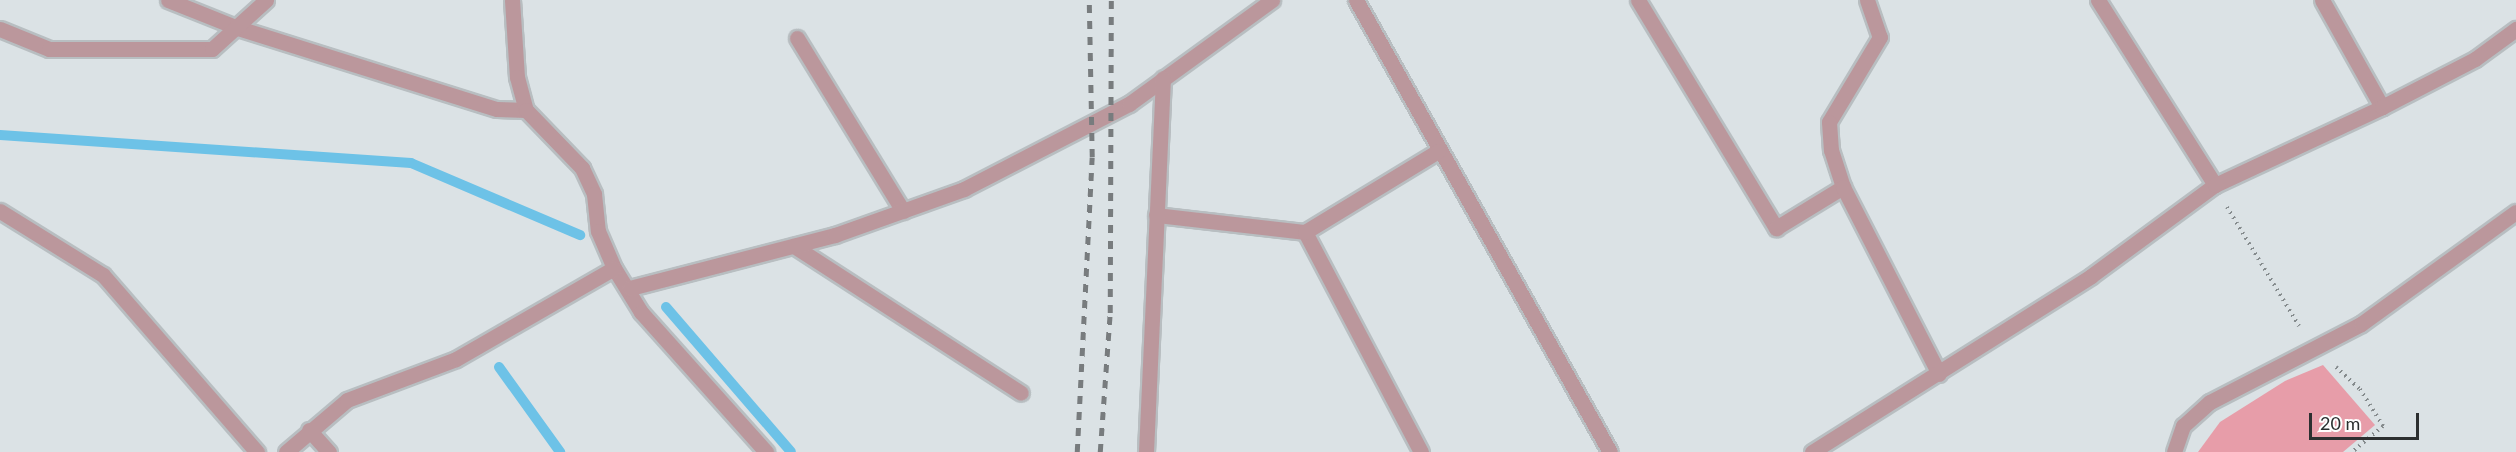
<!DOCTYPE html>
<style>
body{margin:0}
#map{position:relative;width:2516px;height:452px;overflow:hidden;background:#dbe2e5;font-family:Lato,sans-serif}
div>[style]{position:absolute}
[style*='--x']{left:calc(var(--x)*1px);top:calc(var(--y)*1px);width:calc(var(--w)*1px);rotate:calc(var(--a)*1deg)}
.green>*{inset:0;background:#e79da9}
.stream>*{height:10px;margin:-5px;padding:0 5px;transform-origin:5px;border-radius:5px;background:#6dc2e7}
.path>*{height:4px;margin-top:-2px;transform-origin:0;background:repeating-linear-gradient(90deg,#858b8d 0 1.5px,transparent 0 6px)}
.roads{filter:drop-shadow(2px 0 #b8bec1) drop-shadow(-2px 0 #b8bec1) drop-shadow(0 2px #b8bec1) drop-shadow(0 -2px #b8bec1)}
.minor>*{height:15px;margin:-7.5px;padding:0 7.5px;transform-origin:7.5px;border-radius:7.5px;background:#bb979c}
.rail>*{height:4.5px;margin-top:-2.25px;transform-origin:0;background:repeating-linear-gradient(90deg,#787c7e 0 8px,transparent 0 16px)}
span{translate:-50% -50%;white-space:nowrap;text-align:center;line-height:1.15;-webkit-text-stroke:6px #fff;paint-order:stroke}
.scale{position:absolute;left:2309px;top:413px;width:110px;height:27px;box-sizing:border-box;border:3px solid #2c2f30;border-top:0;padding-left:8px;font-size:18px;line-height:21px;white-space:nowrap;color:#2c2f30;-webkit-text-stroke:4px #fff;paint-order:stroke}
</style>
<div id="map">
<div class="green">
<i style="clip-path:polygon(2323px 365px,2375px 425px,2343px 452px,2198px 452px,2220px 422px,2285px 381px)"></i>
</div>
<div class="stream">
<i style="--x:0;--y:135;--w:412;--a:3.9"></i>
<i style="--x:411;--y:163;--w:184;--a:23.1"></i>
<i style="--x:666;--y:307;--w:191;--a:49.2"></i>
<i style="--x:499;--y:367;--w:105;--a:54.3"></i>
</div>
<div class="path">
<i style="--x:2227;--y:207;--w:139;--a:58.8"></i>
<i style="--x:2336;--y:367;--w:33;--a:43"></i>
<i style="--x:2360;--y:389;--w:44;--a:58.1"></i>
<i style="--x:2383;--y:426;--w:40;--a:140"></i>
</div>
<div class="roads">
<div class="minor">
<i style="--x:168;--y:0;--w:75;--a:21.8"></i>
<i style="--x:238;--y:28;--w:271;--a:17.4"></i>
<i style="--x:497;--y:109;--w:29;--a:2"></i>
<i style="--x:512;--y:0;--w:77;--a:86.3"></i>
<i style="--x:517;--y:77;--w:34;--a:75"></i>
<i style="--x:526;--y:110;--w:81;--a:46"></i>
<i style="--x:582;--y:168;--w:29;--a:65"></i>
<i style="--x:594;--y:194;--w:37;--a:84"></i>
<i style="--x:598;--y:231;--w:40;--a:66.6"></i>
<i style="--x:614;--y:268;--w:52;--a:58.5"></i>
<i style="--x:641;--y:312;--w:188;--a:48.2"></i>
<i style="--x:1356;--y:0;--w:518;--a:60.67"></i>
<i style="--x:1638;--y:0;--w:267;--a:58.8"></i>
<i style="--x:1776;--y:228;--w:79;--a:-31.5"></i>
<i style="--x:1867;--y:0;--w:39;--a:71"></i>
<i style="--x:1880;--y:37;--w:99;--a:121"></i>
<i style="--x:1829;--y:122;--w:28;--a:86"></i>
<i style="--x:1831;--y:150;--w:39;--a:72"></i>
<i style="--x:1843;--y:187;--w:210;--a:62.8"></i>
<i style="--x:2098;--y:0;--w:219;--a:57.7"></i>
<i style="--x:2322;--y:0;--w:123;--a:60.7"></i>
<i style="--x:0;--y:29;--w:53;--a:22.2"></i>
<i style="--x:49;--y:49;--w:163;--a:0"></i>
<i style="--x:212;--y:49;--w:73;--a:-42.2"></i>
<i style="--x:797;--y:38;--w:203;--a:58.5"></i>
<i style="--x:0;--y:211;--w:121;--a:31.9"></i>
<i style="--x:103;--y:275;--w:235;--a:49"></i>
<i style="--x:1156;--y:215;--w:150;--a:6.5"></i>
<i style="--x:794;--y:246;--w:270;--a:32.9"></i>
<i style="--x:630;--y:288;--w:212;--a:-14.5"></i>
<i style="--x:835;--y:235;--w:137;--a:-19.6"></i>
<i style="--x:964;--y:189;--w:186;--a:-27.3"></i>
<i style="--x:1129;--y:104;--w:177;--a:-36"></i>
<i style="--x:309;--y:430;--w:30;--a:48"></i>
<i style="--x:286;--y:452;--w:80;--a:-40.4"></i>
<i style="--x:347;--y:400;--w:116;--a:-20.6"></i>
<i style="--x:456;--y:359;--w:182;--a:-29.9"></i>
<i style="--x:1146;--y:452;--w:374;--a:-87.4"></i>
<i style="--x:1421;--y:452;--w:249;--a:-117.8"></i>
<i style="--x:1305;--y:232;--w:156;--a:-31.3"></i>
<i style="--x:1812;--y:452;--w:330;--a:-32.2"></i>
<i style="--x:2091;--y:276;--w:154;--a:-36.3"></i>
<i style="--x:2215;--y:185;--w:184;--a:-25"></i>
<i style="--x:2382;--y:107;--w:105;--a:-27.3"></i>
<i style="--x:2475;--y:59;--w:51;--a:-36.2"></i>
<i style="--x:2174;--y:452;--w:28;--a:-71"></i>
<i style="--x:2183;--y:426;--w:36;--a:-42"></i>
<i style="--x:2210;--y:402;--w:170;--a:-27.3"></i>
<i style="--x:2361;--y:324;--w:191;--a:-35.9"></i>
</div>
</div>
<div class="rail">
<i style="--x:1077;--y:452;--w:295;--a:-87.1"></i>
<i style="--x:1092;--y:157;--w:157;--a:-91.1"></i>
<i style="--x:1100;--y:452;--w:139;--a:-85.9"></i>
<i style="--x:1110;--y:313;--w:313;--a:-89.8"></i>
</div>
<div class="scale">20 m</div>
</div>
